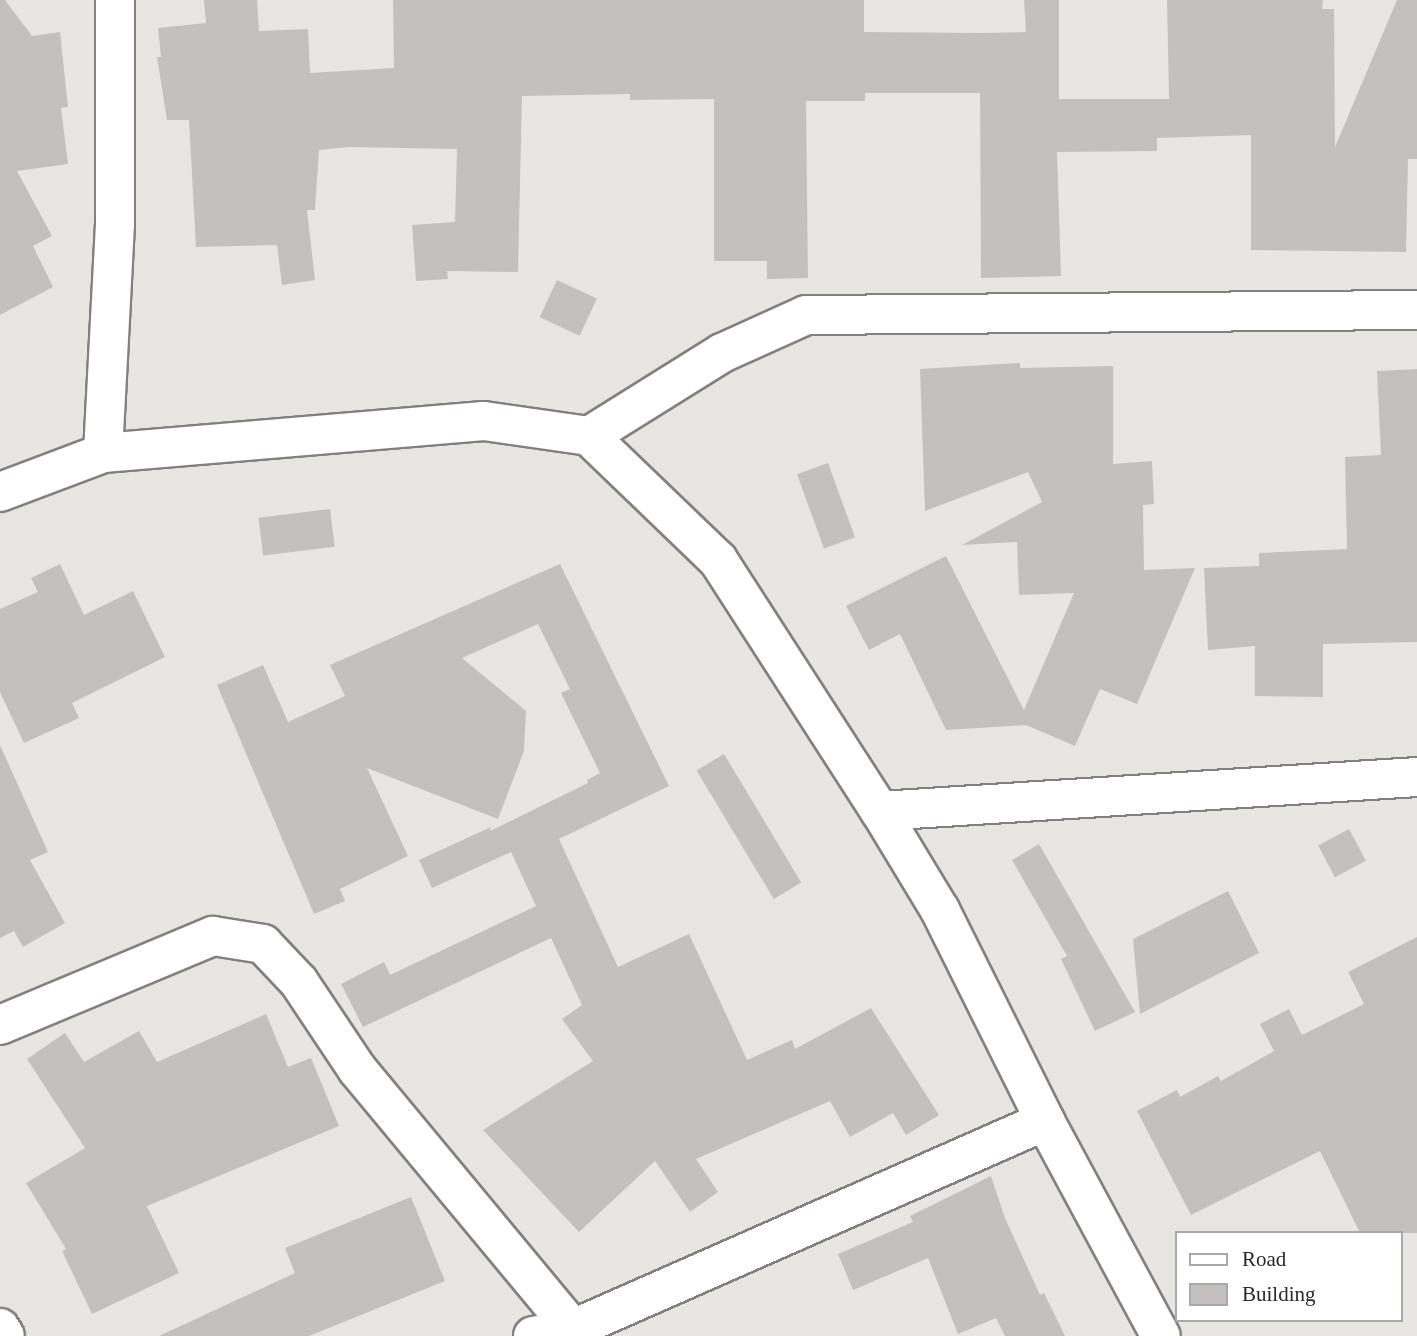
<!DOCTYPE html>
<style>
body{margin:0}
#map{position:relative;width:1417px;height:1336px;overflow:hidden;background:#e8e6e3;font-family:"Times New Roman",serif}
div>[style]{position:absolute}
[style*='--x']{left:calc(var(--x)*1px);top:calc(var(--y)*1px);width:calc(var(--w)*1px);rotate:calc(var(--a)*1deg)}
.building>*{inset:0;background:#c4c0bf;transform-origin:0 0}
.roads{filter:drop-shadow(2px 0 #83817f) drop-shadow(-2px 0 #83817f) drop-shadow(0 2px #83817f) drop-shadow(0 -2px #83817f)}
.minor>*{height:38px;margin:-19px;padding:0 19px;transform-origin:19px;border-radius:19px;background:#fff}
span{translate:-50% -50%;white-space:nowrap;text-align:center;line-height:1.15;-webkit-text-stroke:7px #fff;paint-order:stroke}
.legend{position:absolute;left:1175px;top:1231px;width:228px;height:91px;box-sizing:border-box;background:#fff;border:2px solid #a9a9a9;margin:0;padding:9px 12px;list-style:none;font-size:21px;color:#292827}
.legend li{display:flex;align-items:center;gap:14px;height:35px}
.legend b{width:35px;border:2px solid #a9a9a9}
</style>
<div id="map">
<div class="building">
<i style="clip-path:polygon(0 0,5px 0,32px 36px,60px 32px,68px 107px,61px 108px,68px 164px,17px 171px,52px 236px,33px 246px,53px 287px,0 315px)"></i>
<i style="clip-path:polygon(204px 0,257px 0,259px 31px,308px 29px,310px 73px,394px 68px,393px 0,864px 0,864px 32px,984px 33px,1026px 32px,1024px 0,1059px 0,1059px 99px,1169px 99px,1167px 0,1323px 0,1322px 9px,1334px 9px,1335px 147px,1397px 0,1417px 0,1417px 159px,1408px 159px,1406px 252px,1251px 250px,1251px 135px,1157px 138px,1157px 151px,1057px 152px,1061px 276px,981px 278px,980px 93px,865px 93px,865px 101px,806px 101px,808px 278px,767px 279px,767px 261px,714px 261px,714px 99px,630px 100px,630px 94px,522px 96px,518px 272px,447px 271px,448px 279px,416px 281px,412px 225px,455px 222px,457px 149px,348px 147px,319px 150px,315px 210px,307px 210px,315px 280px,282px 285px,277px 245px,196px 247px,189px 120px,167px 120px,157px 57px,161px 57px,158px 28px,206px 23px)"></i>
<i style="left:557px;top:280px;width:44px;height:41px;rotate:25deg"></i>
<i style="clip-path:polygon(1020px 363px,1020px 368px,1113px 366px,1113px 464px,1152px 461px,1154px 504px,1143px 505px,1144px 570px,1195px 568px,1137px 704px,1100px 689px,1075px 746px,1026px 725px,946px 730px,900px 634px,869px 650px,846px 606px,946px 556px,1024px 710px,1074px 593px,1019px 595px,1017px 542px,962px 545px,1042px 502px,1028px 472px,925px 511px,920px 369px)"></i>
<i style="clip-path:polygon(1417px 369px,1417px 642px,1323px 644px,1323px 697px,1255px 696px,1255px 646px,1208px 650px,1204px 568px,1259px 566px,1259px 553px,1347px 549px,1345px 457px,1381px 455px,1377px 371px)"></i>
<i style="left:828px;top:463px;width:79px;height:33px;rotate:70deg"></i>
<i style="left:330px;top:509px;width:38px;height:72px;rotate:83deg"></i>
<i style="clip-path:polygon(60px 564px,84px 615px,133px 591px,165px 657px,72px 703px,79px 718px,24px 743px,0 692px,0 609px,38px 592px,31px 578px)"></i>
<i style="clip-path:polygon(560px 564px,669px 786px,559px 839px,618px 967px,689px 934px,747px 1060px,792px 1040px,795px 1049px,871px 1008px,939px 1115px,906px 1135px,893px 1113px,850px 1137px,830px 1101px,696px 1159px,718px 1192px,690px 1212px,655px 1161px,579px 1232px,483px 1130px,593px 1061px,562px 1019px,582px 1005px,551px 938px,363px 1027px,341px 984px,384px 962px,390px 975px,536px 906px,511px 852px,432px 888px,419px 860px,491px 827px,490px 831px,588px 783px,587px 780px,600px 773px,561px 693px,570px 689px,538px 624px,462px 658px,526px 711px,524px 751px,498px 819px,367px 768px,408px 856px,340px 889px,345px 901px,314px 914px,217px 685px,263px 665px,288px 722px,345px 696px,330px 665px)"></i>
<i style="clip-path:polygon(0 745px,48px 852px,30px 860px,65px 923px,23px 947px,14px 931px,0 938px)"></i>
<i style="left:724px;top:754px;width:150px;height:32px;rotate:59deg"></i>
<i style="left:1349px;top:829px;width:36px;height:35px;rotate:62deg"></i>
<i style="clip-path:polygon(1039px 844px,1135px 1012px,1095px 1031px,1061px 959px,1067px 956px,1012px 860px)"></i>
<i style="clip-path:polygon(1228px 891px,1259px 953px,1140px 1014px,1133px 939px)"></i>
<i style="clip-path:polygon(1417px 937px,1417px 1233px,1360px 1233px,1320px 1151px,1191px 1215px,1137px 1111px,1177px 1090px,1180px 1097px,1218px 1076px,1221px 1081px,1274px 1051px,1260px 1024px,1289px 1009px,1302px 1035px,1364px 1004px,1348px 972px)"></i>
<i style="clip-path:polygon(266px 1014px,288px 1067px,311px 1058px,339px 1126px,147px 1206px,179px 1273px,92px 1314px,62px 1251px,66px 1249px,26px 1183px,85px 1148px,27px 1059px,65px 1033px,84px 1062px,139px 1031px,157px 1062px)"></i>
<i style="clip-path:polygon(991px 1176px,1005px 1218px,1040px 1295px,1044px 1293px,1065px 1336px,1005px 1336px,996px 1318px,958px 1334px,928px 1258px,853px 1290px,838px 1254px,913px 1222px,910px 1216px)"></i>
<i style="clip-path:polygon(411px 1197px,445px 1281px,309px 1336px,159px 1336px,295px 1273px,285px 1248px)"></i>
</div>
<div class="roads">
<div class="minor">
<i style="--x:589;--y:436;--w:157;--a:-32"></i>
<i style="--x:722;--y:353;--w:92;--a:-24.3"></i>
<i style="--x:806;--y:315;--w:611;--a:-0.47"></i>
<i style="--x:103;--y:453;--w:229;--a:-87"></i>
<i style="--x:115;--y:224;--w:224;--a:-90"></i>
<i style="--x:0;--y:492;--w:110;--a:-20.7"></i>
<i style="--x:103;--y:453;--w:382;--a:-4.8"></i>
<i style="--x:484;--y:421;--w:106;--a:8.1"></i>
<i style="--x:589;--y:436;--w:179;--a:43.9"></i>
<i style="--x:718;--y:560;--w:299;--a:57.2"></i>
<i style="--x:880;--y:811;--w:116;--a:58.8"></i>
<i style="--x:940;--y:910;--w:236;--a:63.5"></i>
<i style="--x:1045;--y:1121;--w:244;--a:61.7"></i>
<i style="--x:880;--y:811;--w:538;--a:-3.62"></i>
<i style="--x:0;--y:1025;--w:231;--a:-22.7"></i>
<i style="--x:213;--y:936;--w:51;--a:9.1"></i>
<i style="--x:263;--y:944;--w:52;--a:46.5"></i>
<i style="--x:299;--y:982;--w:105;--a:56.3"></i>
<i style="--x:357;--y:1069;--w:338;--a:50.3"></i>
<i style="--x:0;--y:1328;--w:9;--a:58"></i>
<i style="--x:533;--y:1336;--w:41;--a:-9.9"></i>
<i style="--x:573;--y:1329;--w:516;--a:-23.78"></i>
</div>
</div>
<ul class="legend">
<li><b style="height:9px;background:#fff"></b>Road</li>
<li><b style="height:19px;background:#c4c0bf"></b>Building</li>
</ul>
</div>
